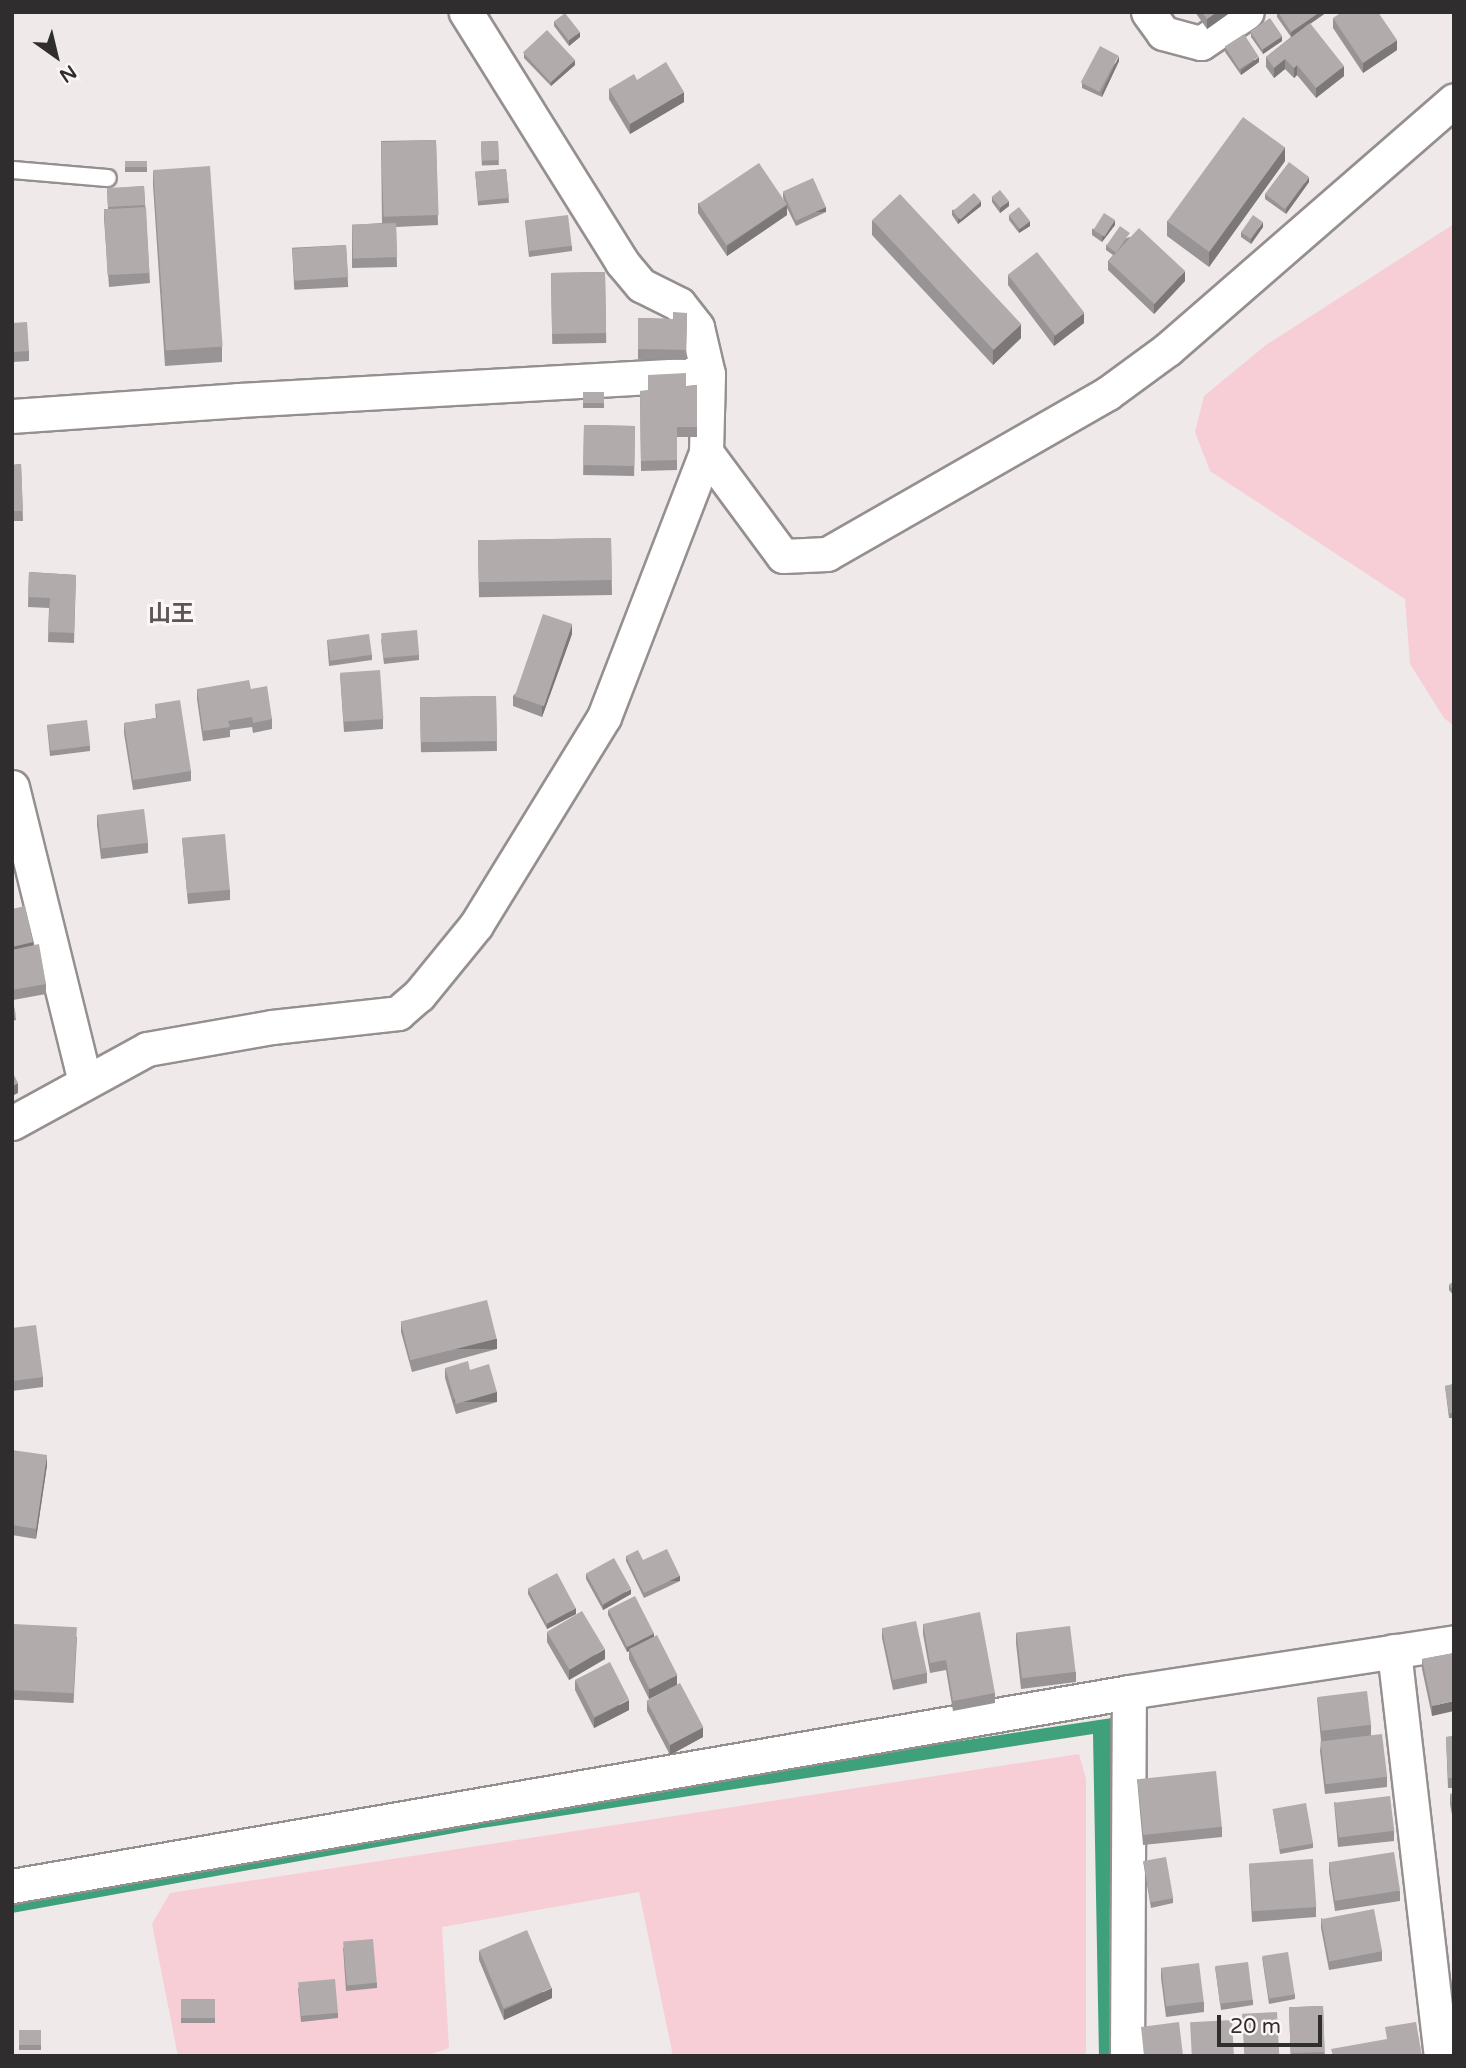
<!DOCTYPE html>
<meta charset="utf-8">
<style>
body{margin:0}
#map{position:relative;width:1466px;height:2068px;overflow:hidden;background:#efe9ea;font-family:"Varela Round","Noto Sans JP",sans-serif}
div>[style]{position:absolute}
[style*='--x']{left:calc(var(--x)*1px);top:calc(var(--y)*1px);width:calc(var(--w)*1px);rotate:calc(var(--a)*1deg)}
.green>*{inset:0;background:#f7ced6}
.water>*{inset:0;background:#3ea17c}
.roads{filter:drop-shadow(2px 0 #968f90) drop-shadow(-2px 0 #968f90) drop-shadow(0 2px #968f90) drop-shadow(0 -2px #968f90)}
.lane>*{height:16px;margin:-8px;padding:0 8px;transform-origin:8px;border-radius:8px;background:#fff}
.street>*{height:33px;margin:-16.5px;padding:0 16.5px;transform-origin:16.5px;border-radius:16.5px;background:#fff}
.wall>*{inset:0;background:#989394;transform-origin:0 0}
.shaded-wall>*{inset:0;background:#7c7878;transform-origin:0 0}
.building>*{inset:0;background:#b1abac;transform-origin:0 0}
span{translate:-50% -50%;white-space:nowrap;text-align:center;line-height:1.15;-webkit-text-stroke:6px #fdf6f7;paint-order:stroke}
.neighbourhood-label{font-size:23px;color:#5b5657;font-weight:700}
.frame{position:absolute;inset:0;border:14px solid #302d2e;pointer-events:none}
.north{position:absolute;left:21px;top:21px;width:70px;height:70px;-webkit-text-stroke:5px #fdf6f7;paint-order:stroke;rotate:146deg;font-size:19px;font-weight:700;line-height:28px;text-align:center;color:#302d2e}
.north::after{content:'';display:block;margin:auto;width:24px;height:32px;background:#302d2e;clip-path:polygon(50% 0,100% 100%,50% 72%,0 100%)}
.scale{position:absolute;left:1217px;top:2015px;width:105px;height:32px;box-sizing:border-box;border:4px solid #302d2e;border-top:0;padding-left:9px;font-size:21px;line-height:24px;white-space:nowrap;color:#302d2e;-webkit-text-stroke:5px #fdf6f7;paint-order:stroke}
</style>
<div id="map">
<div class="green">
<i style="clip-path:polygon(1454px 224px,1454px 726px,1444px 718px,1410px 664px,1405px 599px,1210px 471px,1195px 432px,1204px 396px,1266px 345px)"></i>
<i style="clip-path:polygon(1079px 1754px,1086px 1779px,1086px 2056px,673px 2056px,639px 1892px,442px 1927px,449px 2048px,426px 2056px,178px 2056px,152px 1924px,170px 1893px)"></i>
</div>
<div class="water">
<i style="clip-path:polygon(1112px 1718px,1114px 2054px,1099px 2056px,1093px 1734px,482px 1828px,12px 1913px,12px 1893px,477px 1814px)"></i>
</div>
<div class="roads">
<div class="lane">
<i style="--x:12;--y:170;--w:96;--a:4.8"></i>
</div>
<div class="street">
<i style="--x:1148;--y:12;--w:26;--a:54"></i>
<i style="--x:1163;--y:33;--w:39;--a:15"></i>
<i style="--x:1201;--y:43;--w:55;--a:-34"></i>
<i style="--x:12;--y:416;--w:227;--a:-4"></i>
<i style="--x:238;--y:400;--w:455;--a:-3.2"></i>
<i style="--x:706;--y:452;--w:129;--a:53.5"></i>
<i style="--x:783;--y:556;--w:44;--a:-2.6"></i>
<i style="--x:827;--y:554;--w:324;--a:-29.8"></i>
<i style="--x:1108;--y:393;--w:74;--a:-36.3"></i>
<i style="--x:1168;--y:349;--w:379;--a:-41"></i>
<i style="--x:12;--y:787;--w:303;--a:76.1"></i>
<i style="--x:12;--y:1123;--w:154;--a:-28.7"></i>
<i style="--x:147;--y:1049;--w:127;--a:-10"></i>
<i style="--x:272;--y:1027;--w:127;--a:-6.3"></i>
<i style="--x:398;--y:1013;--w:28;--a:-41"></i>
<i style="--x:419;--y:995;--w:90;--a:-50.8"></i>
<i style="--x:476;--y:925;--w:244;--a:-58.4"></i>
<i style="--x:604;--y:717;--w:284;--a:-68.9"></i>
<i style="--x:706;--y:452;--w:78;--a:-88.5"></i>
<i style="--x:708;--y:374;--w:48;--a:-103.2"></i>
<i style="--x:697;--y:327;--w:29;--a:-128"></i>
<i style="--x:679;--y:304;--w:42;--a:-153.4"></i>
<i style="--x:641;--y:285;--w:30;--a:-130"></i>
<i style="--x:622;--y:262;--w:295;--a:-122"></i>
<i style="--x:1394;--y:1651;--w:408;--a:83.4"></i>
<i style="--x:12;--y:1886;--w:1134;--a:-9.85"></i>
<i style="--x:1129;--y:1692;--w:329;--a:-8.7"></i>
<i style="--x:1127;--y:2056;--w:364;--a:-89.7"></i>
</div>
</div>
<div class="wall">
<i style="clip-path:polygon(1195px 12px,1231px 12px,1207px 29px)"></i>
<i style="clip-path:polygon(1277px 12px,1327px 12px,1310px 24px,1344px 76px,1316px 98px,1297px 75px,1294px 78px,1285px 69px,1274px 78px,1266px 67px,1266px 57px,1291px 37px,1277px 17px)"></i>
<i style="clip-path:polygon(1333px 18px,1397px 50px,1363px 73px,1333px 28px)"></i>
<i style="clip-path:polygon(554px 21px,580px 37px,569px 46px,554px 26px)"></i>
<i style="clip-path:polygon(1251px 32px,1282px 41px,1263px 54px,1251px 37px)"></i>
<i style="clip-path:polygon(1225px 47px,1259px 62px,1241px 75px,1225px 52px)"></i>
<i style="clip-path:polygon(524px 53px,575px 65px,551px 86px,524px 58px)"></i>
<i style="clip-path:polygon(1119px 61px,1102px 97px,1082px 88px,1082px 83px)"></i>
<i style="clip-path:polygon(637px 80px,684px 102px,630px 134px,609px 99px,609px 89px)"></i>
<i style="clip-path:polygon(436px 140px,438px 225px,396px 227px,397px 267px,352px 268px,352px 225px,382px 223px,381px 141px)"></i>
<i style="left:498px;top:141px;width:24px;height:17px;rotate:88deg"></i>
<i style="left:147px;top:161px;width:11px;height:22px;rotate:90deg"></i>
<i style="clip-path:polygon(1285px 161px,1209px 267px,1167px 236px,1167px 221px)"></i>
<i style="left:506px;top:169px;width:34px;height:31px;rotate:85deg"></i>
<i style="clip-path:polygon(153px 170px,222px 347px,222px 362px,165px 366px,153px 185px)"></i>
<i style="clip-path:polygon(1309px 182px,1286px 214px,1265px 199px,1265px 194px)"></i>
<i style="clip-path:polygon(144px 186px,150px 283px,109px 287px,104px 219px,104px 209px,108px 209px,107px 189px)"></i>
<i style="clip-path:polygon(783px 192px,826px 212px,796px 226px,787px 208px,787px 215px,727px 256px,698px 213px,698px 203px,784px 201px,783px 197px)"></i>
<i style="clip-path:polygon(992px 197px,1009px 206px,1000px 213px,992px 202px)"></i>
<i style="clip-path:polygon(981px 206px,958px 224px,952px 215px,952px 210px)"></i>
<i style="clip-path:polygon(1009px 215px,1030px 226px,1019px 233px,1009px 220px)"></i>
<i style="clip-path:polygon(872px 220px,1021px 338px,993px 365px,872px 235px)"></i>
<i style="clip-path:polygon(525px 221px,572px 246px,572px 251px,529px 257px)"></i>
<i style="clip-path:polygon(1115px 225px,1102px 242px,1092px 235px,1092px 229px)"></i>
<i style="clip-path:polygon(1263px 227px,1251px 244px,1241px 237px,1241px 232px)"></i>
<i style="clip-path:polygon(1130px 237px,1185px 281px,1154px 314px,1108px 270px,1108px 261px,1113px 255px,1106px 250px,1106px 245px)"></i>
<i style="left:346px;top:245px;width:42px;height:54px;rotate:87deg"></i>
<i style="left:605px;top:272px;width:71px;height:54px;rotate:89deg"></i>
<i style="clip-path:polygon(1008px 275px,1084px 323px,1054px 346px,1008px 285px)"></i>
<i style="clip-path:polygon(687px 313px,686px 360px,638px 359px,638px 318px,673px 319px)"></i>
<i style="clip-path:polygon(12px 323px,29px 351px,29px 361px,12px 362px)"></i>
<i style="clip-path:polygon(697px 385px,697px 437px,677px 437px,677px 470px,641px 471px,640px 391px)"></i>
<i style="left:583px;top:392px;width:21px;height:16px"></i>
<i style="left:584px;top:425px;width:51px;height:50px;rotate:1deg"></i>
<i style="clip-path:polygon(21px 464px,23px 521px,12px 521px,12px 465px)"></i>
<i style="left:611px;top:538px;width:57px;height:133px;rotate:89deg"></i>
<i style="clip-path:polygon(29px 572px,76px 575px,74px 643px,48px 642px,49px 608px,28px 607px)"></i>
<i style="clip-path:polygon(572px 634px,542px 717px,513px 706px,513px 696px)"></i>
<i style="clip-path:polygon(381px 639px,419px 655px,419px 660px,384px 664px)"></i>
<i style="clip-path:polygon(327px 640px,372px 655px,372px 660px,329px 666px)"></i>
<i style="clip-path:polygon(340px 674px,383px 719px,383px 729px,344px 732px)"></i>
<i style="clip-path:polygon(197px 689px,251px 689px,272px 719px,272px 729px,253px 733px,252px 727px,230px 730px,230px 737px,203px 741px,197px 699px)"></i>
<i style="left:496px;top:696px;width:55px;height:76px;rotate:89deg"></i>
<i style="clip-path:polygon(155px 704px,191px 771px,191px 781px,133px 790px,124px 733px,124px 723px,156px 718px)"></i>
<i style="clip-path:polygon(47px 725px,90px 746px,90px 751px,50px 756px)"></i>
<i style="clip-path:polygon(97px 815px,148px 843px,148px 853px,101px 859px,97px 825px)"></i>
<i style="clip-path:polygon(182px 838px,230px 890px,230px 900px,188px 904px)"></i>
<i style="clip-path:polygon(12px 909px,33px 946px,46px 984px,46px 994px,13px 1000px,16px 1020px,12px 1021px)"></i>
<i style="clip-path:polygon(1454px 1281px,1454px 1296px,1449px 1290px,1449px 1285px)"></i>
<i style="clip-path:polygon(401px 1322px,497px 1349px,412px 1372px,401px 1332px)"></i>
<i style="clip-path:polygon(12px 1328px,43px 1377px,43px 1387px,12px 1391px)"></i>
<i style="clip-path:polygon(445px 1368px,470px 1370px,497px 1402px,456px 1414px,445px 1378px)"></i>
<i style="clip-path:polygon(1454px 1384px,1454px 1418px,1449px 1418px,1445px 1386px)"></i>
<i style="clip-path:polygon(12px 1450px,47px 1465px,36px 1539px,12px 1535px)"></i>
<i style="clip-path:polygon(626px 1556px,643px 1560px,680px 1581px,644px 1598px,626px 1561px)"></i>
<i style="clip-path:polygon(586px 1574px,631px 1594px,603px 1610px,586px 1579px)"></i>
<i style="clip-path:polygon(528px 1589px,576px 1614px,547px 1629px,528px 1594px)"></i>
<i style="clip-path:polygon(608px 1610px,654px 1636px,677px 1685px,649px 1699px,629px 1659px,629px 1651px,627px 1652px,608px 1615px)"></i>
<i style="clip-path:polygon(923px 1624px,995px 1693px,995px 1703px,953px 1711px,946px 1670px,930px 1673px,923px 1634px)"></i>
<i style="clip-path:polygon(882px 1628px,927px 1673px,927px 1683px,893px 1690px,882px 1638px)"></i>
<i style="clip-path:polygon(547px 1632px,605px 1659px,569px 1680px,547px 1642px)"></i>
<i style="clip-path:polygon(1016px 1633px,1076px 1672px,1076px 1682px,1021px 1689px,1016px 1643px)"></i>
<i style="left:77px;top:1637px;width:66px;height:65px;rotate:93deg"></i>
<i style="clip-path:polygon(1454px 1653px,1432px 1716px,1422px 1669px,1422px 1659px)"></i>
<i style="clip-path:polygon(575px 1680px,629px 1710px,594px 1728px,575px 1690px)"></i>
<i style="clip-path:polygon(1317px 1698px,1371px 1725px,1371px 1735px,1387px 1777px,1387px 1787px,1325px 1794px,1320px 1751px,1321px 1741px)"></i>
<i style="clip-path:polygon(647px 1701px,703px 1737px,670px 1755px,647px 1711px)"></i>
<i style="clip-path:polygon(1454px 1736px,1454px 1788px,1448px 1788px,1446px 1737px)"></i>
<i style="clip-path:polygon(1137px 1779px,1222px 1827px,1222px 1837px,1143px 1845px)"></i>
<i style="clip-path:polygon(1454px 1793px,1454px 1825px,1450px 1804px,1450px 1794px)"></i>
<i style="clip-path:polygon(1334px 1802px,1394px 1831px,1394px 1841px,1338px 1847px)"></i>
<i style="clip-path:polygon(1273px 1809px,1313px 1843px,1313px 1848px,1280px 1854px)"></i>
<i style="clip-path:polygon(1143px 1861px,1173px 1898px,1173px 1903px,1151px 1908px)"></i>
<i style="clip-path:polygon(1329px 1862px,1400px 1891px,1400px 1901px,1335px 1911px,1329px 1872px)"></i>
<i style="clip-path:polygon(1249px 1864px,1316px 1907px,1316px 1917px,1252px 1922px)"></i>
<i style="clip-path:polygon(1321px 1918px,1382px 1951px,1382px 1961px,1329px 1970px,1321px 1928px)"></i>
<i style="clip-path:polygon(343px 1947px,377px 1983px,377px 1988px,346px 1991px)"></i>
<i style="clip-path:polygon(479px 1951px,552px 1998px,504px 2020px,479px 1960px)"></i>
<i style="clip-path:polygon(1262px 1957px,1295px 1994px,1295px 1999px,1269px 2004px)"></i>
<i style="clip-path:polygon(1215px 1967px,1253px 2000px,1253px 2005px,1221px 2010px)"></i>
<i style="clip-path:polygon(1161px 1968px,1204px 2002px,1204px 2012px,1166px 2017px,1161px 1978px)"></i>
<i style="clip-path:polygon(298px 1988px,338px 2013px,338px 2018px,301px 2022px)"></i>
<i style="left:215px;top:1999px;width:24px;height:34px;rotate:90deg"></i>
<i style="left:1323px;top:2006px;width:50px;height:34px;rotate:88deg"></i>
<i style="left:41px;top:2030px;width:20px;height:22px;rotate:90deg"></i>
</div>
<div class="shaded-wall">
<i style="clip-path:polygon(1217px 12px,1231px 12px,1207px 29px,1207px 19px)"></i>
<i style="clip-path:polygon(1320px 12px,1327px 12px,1291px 37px,1291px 32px)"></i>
<i style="clip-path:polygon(580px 32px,580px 37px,569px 46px,569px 40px)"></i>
<i style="clip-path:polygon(1282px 36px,1282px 41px,1263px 54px,1263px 49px)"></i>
<i style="clip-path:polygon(1397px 40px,1397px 50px,1363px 73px,1363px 63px)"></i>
<i style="clip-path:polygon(1119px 56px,1119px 61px,1102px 97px,1102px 92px)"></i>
<i style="clip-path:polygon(1259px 57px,1259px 62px,1241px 75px,1241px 70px)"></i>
<i style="clip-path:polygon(1285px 59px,1285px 69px,1274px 78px,1274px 68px)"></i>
<i style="clip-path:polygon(575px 60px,575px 65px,551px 86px,551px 81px)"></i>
<i style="clip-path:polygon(1297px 65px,1297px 75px,1294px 78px,1294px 68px)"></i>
<i style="clip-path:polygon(1344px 66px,1344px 76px,1316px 98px,1316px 88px)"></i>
<i style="clip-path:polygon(684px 92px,684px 102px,630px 134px,630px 124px)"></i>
<i style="clip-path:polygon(1285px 147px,1285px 161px,1209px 267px,1209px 252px)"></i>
<i style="clip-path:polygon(1309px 177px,1309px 182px,1286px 214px,1286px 209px)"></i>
<i style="clip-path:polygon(981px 201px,981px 206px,958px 224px,958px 219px)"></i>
<i style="clip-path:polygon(1009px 201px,1009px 206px,1000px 213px,1000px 208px)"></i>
<i style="clip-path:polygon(787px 205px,787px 215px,727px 256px,727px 246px)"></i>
<i style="left:826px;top:207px;width:5px;height:33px;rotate:90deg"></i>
<i style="clip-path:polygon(1115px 220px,1115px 225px,1102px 242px,1102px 237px)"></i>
<i style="clip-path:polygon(1030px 221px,1030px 226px,1019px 233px,1019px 228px)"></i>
<i style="clip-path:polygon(1263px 222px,1263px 227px,1251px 244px,1251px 239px)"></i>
<i style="clip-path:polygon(1185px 271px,1185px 281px,1154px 314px,1154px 304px)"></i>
<i style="clip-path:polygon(1084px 313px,1084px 323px,1054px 346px,1054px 336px)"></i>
<i style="clip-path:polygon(1021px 324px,1021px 338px,993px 365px,993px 350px)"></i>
<i style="clip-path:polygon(572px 624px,572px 634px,542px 717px,542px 707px)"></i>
<i style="clip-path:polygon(33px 942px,33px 952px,12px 957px,12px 947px)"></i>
<i style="clip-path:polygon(18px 1083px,18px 1093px,12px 1096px,12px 1086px)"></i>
<i style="left:497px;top:1339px;width:10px;height:88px;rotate:90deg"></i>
<i style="left:497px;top:1392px;width:10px;height:43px;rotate:90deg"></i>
<i style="clip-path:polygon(47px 1455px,47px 1465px,36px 1539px,36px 1529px)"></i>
<i style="left:680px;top:1576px;width:5px;height:40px;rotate:90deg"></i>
<i style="clip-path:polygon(631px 1589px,631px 1594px,603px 1610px,603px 1605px)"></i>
<i style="clip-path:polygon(576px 1608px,576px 1614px,547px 1629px,547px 1624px)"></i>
<i style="clip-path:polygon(654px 1633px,654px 1638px,629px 1649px,629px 1651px,627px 1652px,627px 1647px)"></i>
<i style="clip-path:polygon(605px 1649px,605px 1659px,569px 1680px,569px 1670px)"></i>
<i style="clip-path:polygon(677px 1675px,677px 1685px,649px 1699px,649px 1689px)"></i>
<i style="clip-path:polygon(629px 1700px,629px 1710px,594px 1728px,594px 1718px)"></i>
<i style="clip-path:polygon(1454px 1701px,1454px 1711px,1432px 1716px,1432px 1706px)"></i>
<i style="clip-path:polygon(703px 1727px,703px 1737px,670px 1755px,670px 1745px)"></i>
<i style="clip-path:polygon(552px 1988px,552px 1998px,504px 2020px,504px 2010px)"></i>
</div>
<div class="building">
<i style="clip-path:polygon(1202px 12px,1217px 12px,1207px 19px)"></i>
<i style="clip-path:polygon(1278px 12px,1320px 12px,1291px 32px)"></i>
<i style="clip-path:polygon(1342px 12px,1378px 12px,1397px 40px,1363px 63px,1333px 18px)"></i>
<i style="left:565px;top:13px;width:24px;height:14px;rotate:52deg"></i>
<i style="left:1270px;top:18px;width:22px;height:24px;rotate:56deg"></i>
<i style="clip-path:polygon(1310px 23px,1344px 66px,1316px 88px,1297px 65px,1294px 68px,1285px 59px,1274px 68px,1266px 57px)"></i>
<i style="left:547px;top:30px;width:41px;height:33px;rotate:47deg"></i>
<i style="left:1244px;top:34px;width:27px;height:23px;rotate:57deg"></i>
<i style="left:1100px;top:46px;width:21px;height:41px;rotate:28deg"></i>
<i style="clip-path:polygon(666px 62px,684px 92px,630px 124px,609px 89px,634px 74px,637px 80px)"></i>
<i style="left:1243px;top:117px;width:52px;height:129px;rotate:36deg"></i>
<i style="left:436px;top:140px;width:75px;height:55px;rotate:88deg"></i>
<i style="left:498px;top:141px;width:19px;height:17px;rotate:87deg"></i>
<i style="left:147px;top:161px;width:6px;height:22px;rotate:90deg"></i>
<i style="left:1289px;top:162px;width:25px;height:40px;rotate:37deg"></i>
<i style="left:759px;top:163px;width:50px;height:73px;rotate:56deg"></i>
<i style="left:210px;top:166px;width:181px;height:57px;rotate:86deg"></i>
<i style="left:506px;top:169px;width:29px;height:31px;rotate:84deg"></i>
<i style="left:813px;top:178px;width:32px;height:33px;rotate:66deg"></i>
<i style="left:144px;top:186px;width:19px;height:37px;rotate:87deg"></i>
<i style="left:1000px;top:190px;width:14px;height:11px;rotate:51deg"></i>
<i style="left:974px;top:193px;width:11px;height:28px;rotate:49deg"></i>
<i style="left:900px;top:194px;width:178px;height:38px;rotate:47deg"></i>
<i style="left:146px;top:207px;width:66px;height:42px;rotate:87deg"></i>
<i style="left:1019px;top:207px;width:18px;height:13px;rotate:52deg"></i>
<i style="left:1104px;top:213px;width:13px;height:20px;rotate:32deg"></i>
<i style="left:568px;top:215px;width:31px;height:43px;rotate:83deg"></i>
<i style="left:1253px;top:215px;width:12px;height:21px;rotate:35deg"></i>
<i style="left:396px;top:223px;width:34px;height:44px;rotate:88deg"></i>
<i style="left:1120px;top:226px;width:12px;height:24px;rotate:35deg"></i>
<i style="left:1139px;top:228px;width:63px;height:45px;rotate:43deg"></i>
<i style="left:346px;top:245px;width:32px;height:54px;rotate:86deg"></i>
<i style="left:1037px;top:252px;width:77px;height:37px;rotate:52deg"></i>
<i style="left:605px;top:272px;width:61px;height:54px;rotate:89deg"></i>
<i style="clip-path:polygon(673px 312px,687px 313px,686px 350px,638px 349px,638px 318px,673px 319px)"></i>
<i style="left:27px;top:322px;width:29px;height:15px;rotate:86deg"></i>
<i style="clip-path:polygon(686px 373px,686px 386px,697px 385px,697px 427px,677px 427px,677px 460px,641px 461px,640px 391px,648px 391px,648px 375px)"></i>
<i style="left:583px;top:392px;width:21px;height:11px"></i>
<i style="left:584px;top:425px;width:51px;height:40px;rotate:1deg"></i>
<i style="clip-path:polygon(21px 464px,23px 511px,12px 511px,12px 465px)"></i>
<i style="left:611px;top:538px;width:42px;height:133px;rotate:89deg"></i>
<i style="clip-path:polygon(29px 572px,76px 575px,74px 633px,48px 632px,50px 598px,28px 597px)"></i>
<i style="left:543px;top:614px;width:31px;height:87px;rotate:19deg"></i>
<i style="left:417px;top:630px;width:25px;height:36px;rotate:85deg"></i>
<i style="left:369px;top:634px;width:21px;height:42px;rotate:82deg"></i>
<i style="left:380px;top:670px;width:49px;height:40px;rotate:86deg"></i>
<i style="clip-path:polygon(249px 680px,251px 689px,267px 686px,272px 719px,253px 723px,252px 717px,228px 721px,230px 727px,203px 731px,197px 689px)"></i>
<i style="left:496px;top:696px;width:45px;height:76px;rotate:89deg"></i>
<i style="clip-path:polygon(180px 700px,191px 771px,133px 780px,124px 723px,157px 718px,155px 704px)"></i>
<i style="left:87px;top:720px;width:26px;height:40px;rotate:83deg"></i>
<i style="left:144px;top:809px;width:34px;height:47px;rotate:83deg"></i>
<i style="left:225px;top:834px;width:56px;height:43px;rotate:85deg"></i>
<i style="clip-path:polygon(25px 906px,33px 942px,12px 947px,12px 909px)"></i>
<i style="clip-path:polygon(39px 944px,46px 984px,12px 990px,12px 950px)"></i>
<i style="clip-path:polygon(12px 999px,16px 1015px,12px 1016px)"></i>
<i style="clip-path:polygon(12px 1071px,18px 1083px,12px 1086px)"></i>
<i style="clip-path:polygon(1454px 1281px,1454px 1291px,1449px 1285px)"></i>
<i style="left:487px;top:1300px;width:40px;height:89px;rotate:76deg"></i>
<i style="clip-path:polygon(36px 1325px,43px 1377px,12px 1381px,12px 1328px)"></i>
<i style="clip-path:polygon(468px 1361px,470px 1370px,489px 1364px,497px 1392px,456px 1404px,445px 1368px)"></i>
<i style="clip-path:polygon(1454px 1384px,1454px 1413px,1449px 1413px,1445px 1386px)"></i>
<i style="clip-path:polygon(12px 1450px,47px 1455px,36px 1529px,12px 1525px)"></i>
<i style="clip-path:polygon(667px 1549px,680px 1576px,644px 1593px,626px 1556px,638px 1550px,643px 1560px)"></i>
<i style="left:614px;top:1558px;width:35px;height:32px;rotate:61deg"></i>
<i style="left:557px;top:1573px;width:40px;height:33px;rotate:62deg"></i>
<i style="left:635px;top:1596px;width:42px;height:30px;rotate:63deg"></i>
<i style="left:582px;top:1611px;width:44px;height:41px;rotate:59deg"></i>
<i style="clip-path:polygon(980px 1612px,995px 1693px,953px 1701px,946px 1660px,930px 1663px,923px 1624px)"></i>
<i style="left:916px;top:1621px;width:53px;height:35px;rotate:78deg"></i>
<i style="left:13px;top:1624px;width:64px;height:66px;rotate:3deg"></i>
<i style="left:1070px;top:1626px;width:46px;height:54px;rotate:83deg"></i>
<i style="left:657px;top:1635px;width:45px;height:31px;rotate:63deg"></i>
<i style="clip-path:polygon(1454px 1653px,1454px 1701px,1432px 1706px,1422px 1659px)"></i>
<i style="left:610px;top:1662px;width:42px;height:39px;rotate:63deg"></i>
<i style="left:680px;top:1683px;width:50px;height:38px;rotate:62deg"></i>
<i style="left:1367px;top:1691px;width:34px;height:50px;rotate:83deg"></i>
<i style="left:1382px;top:1734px;width:43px;height:62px;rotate:83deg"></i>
<i style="clip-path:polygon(1454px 1736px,1454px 1778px,1448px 1778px,1446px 1737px)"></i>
<i style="left:1216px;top:1771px;width:56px;height:79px;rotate:84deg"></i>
<i style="clip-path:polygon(1454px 1793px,1454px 1815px,1450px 1794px)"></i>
<i style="left:1390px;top:1796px;width:35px;height:56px;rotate:83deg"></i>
<i style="left:1306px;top:1803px;width:41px;height:34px;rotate:80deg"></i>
<i style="left:1394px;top:1852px;width:39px;height:66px;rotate:81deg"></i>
<i style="left:1166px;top:1857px;width:42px;height:23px;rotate:80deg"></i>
<i style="left:1313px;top:1859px;width:48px;height:64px;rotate:86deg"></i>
<i style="left:1374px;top:1909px;width:43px;height:54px;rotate:79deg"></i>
<i style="left:527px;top:1930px;width:63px;height:52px;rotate:67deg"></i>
<i style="left:373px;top:1939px;width:44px;height:30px;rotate:85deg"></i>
<i style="left:1288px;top:1952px;width:43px;height:26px;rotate:81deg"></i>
<i style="left:1248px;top:1962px;width:38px;height:33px;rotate:83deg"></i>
<i style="left:1199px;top:1963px;width:39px;height:38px;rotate:83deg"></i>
<i style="left:335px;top:1979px;width:34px;height:37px;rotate:85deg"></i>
<i style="left:215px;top:1999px;width:19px;height:34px;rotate:90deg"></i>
<i style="left:1323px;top:2006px;width:46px;height:34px;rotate:88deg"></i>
<i style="left:1277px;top:2012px;width:44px;height:35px;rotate:87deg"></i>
<i style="left:1232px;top:2020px;width:36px;height:42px;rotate:87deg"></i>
<i style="clip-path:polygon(1179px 2022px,1183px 2056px,1144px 2056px,1141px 2027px)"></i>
<i style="clip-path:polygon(1416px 2022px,1422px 2056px,1333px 2056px,1331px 2049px,1387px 2039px,1385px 2027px)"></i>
<i style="left:41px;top:2030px;width:15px;height:22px;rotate:90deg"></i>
<i style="left:12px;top:2044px;width:2px;height:12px"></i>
</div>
<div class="neighbourhood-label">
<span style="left:171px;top:614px">山王</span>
</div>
<div class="frame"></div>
<div class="north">N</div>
<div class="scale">20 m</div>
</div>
